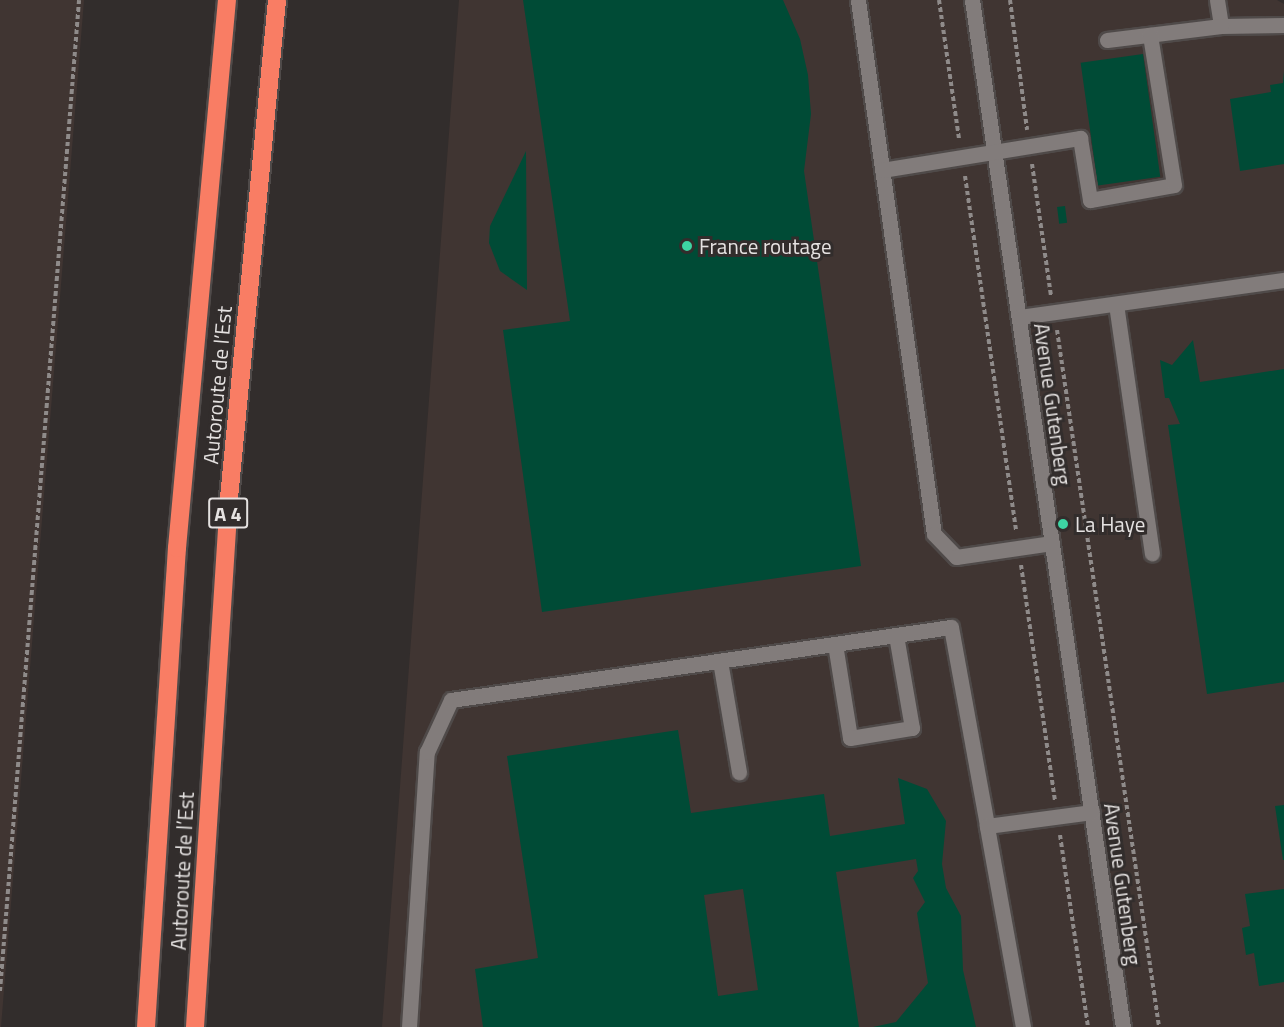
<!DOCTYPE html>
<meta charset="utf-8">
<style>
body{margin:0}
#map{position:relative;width:1284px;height:1027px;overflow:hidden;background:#322d2c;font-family:"Titillium Web",sans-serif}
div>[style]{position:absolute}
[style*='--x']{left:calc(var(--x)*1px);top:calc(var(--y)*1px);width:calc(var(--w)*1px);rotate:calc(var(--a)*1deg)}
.built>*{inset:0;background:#403532}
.building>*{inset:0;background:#004b36;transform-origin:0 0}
.path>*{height:4px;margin-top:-2px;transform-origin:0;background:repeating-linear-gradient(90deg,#8f8b8a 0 4.5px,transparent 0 7.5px)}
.roads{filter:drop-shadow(2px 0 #4f4a49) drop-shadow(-2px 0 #4f4a49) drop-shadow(0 2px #4f4a49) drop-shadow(0 -2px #4f4a49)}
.minor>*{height:15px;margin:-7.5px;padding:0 7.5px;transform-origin:7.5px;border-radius:7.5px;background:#827c7b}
.highway>*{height:18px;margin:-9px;padding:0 9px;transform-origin:9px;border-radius:9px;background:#f97d64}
.dots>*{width:16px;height:16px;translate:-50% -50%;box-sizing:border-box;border:3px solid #322d2c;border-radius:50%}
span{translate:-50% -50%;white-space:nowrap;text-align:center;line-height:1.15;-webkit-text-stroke:6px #322d2c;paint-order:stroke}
.shield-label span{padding:2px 4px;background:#322d2c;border:2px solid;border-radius:4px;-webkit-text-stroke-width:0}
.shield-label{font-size:20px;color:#e5e2e1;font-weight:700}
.poi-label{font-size:21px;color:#e5e2e1}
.left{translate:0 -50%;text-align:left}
.street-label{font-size:21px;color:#e5e2e1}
</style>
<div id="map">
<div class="built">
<i style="clip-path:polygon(0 0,84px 0,1px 1027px,0 1027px)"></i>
<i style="clip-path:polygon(459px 0,1277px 0,1284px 4px,1284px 1027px,382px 1027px)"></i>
</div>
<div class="building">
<i style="clip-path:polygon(523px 0,783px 0,800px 39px,808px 75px,811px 114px,804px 171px,861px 566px,542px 612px,503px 330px,570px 321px)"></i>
<i style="left:1143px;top:54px;width:124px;height:63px;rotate:82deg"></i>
<i style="clip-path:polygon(1284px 71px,1284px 164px,1240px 171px,1230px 99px,1271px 92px,1270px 85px,1283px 83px)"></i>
<i style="clip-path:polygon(526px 151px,527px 290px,500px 271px,489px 243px,490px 226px)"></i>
<i style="left:1065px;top:206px;width:17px;height:8px;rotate:83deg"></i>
<i style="clip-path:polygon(1193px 340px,1200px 382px,1284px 369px,1284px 682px,1207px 694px,1168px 425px,1180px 424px,1169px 398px,1165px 398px,1160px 360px,1172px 365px)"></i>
<i style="clip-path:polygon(evenodd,678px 730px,691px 813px,824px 794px,830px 836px,905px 824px,898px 778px,927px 789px,946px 821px,942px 864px,946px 888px,961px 916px,963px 970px,976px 1027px,873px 1027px,896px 1022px,928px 983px,917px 913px,925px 902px,913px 878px,918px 871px,916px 859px,836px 872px,859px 1027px,483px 1027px,475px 969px,538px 958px,507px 756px,678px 730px,743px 889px,758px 990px,718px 996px,704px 895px,743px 889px)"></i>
<i style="clip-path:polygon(1284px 805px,1284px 860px,1283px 860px,1275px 806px)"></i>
<i style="clip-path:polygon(1284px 889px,1284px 982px,1259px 986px,1254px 953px,1246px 955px,1242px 928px,1250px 926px,1245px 894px)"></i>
</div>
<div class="path">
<i style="--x:939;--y:0;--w:140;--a:81.8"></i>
<i style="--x:1010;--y:0;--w:131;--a:82.5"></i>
<i style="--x:1032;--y:164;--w:133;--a:81.8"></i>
<i style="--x:965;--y:176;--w:358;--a:81.8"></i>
<i style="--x:1057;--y:330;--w:704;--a:81.67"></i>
<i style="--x:1021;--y:565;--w:238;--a:81.8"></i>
<i style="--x:1060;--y:835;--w:194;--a:81.7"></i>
<i style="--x:0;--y:991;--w:994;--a:-85.44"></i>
</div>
<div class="roads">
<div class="minor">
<i style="--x:858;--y:0;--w:539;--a:81.9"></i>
<i style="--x:934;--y:534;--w:32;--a:46"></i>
<i style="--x:956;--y:557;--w:97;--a:-8.3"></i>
<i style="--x:972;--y:0;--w:1038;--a:81.64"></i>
<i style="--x:1217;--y:0;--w:26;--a:81"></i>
<i style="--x:1221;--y:26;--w:63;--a:-0.9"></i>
<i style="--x:1107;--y:40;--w:115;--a:-7"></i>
<i style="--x:882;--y:170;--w:201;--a:-9.2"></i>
<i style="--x:1080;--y:138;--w:63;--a:80.8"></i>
<i style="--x:1090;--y:200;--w:85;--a:-10.1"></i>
<i style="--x:1174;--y:185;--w:152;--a:-99.1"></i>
<i style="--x:1116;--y:304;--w:252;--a:81.8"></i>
<i style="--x:1020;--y:317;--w:267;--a:-8"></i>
<i style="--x:835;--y:644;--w:95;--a:80.9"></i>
<i style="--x:850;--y:738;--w:63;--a:-9.2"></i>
<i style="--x:912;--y:728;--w:94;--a:-99.8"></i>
<i style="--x:720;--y:661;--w:113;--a:80.3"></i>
<i style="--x:409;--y:1027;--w:276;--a:-86.3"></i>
<i style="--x:427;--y:752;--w:57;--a:-65.2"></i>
<i style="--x:451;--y:700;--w:505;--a:-8.31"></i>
<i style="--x:951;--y:627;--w:202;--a:79.7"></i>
<i style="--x:1023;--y:1027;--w:204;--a:-100.2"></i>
<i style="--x:987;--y:826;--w:106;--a:-7.6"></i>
</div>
<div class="highway">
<i style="--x:146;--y:1027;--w:480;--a:-86.3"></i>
<i style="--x:177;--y:548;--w:550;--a:-84.79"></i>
<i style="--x:195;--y:1027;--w:530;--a:-86.32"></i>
<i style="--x:229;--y:498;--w:500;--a:-84.49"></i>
</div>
</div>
<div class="dots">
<i style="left:687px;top:246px;background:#3dd4a3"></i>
<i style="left:1063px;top:524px;background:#3dd4a3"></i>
</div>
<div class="shield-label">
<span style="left:228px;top:513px">A 4</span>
</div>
<div class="poi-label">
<span class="left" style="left:699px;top:246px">France routage</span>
<span class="left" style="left:1075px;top:524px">La Haye</span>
</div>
<div class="street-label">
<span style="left:217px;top:385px;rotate:-85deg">Autoroute de l’Est</span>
<span style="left:1053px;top:404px;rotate:82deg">Avenue Gutenberg</span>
<span style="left:182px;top:871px;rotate:-87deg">Autoroute de l’Est</span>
<span style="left:1123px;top:884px;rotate:82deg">Avenue Gutenberg</span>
</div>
</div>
